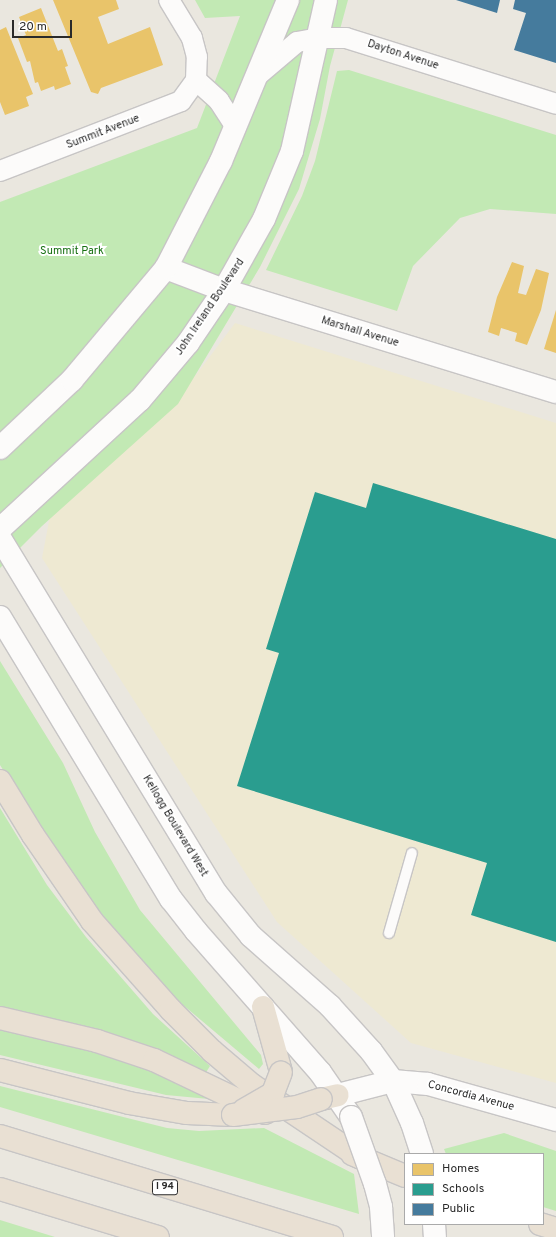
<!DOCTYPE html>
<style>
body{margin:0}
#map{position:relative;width:556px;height:1237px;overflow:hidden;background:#eae7df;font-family:Overpass,sans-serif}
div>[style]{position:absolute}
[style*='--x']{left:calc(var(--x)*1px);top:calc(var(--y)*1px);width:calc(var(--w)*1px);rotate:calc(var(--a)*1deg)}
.education>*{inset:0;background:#eee9d2}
.green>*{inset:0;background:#c2e9b4}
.homes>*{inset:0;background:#e9c46a}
.schools>*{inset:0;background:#2a9d8f}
.public>*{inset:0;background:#457b9d}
.roads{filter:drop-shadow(1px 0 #c7c5c5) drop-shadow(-1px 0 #c7c5c5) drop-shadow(0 1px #c7c5c5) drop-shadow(0 -1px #c7c5c5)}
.lane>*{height:10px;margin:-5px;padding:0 5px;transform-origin:5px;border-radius:5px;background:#fcfbfa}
.street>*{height:20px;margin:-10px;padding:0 10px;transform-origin:10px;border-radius:10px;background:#fcfbfa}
.secondary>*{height:22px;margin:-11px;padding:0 11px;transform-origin:11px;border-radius:11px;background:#fcfbfa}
.highway>*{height:22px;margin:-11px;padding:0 11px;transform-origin:11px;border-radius:11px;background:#e9e0d3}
.bridges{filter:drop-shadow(1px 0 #c7c5c5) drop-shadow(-1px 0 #c7c5c5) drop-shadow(0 1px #c7c5c5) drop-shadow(0 -1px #c7c5c5)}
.secondary-bridge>*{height:22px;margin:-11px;padding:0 11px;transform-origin:11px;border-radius:11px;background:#fcfbfa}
.highway-bridge>*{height:22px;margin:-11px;padding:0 11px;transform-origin:11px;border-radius:11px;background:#e9e0d3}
span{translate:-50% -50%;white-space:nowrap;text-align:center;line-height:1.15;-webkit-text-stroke:4px #fff;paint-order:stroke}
.shield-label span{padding:1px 3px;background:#fff;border:1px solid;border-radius:3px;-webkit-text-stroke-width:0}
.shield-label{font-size:10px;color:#2a2a2a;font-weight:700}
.street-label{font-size:11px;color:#2a2a2a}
.park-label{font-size:11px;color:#177012}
.legend{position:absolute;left:404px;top:1153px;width:140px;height:72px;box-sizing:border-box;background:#fff;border:1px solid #aaa;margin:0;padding:5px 7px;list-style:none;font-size:12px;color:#2a2a2a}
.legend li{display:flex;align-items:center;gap:8px;height:20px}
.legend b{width:20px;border:1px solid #aaa}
.scale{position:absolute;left:12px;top:20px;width:60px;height:18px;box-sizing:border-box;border:2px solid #2a2a2a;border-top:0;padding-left:5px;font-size:12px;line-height:14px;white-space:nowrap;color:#2a2a2a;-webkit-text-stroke:3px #fff;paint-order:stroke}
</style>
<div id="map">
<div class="education">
<i style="clip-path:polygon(235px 323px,556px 423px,556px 1083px,411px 1043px,277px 922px,42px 558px,50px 516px,104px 469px,196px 375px)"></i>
</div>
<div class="green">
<i style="clip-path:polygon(195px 0,348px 0,330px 66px,320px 119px,299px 189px,260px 267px,178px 404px,42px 526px,0 568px,0 202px,197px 128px,240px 16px,205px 18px)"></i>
<i style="clip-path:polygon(349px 70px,556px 135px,556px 214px,490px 209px,460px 218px,413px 266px,397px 311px,266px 270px,302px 196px,315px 161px,337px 71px)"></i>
<i style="clip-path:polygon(0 661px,63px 763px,95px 832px,140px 910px,261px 1055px,263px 1064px,259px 1069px,170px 994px,105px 920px,57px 856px,0 765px)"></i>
<i style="clip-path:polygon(0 808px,47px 885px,86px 937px,153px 1014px,210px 1066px,205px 1074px,0 1013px)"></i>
<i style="clip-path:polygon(0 1029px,80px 1046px,138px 1065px,209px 1099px,166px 1095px,0 1055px)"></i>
<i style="clip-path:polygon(0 1086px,167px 1128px,199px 1131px,264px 1128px,354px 1174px,359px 1214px,0 1107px)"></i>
<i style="clip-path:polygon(504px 1133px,556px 1151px,556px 1211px,543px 1207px,543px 1154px,446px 1154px,444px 1149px)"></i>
<i style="clip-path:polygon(0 1220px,55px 1237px,0 1237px)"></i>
</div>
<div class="homes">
<i style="clip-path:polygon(53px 0,116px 0,119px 9px,98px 17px,108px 44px,150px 27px,163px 65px,101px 88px,98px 94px,91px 92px)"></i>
<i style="clip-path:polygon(41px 8px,58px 51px,62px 49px,68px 66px,65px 67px,71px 84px,55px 90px,54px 86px,41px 91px,38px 82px,35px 83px,30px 61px,27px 62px,18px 38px,26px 35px,19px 17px)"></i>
<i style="clip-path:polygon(6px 27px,33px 94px,26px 97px,29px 106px,5px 115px,0 102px,0 30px)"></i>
<i style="clip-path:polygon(512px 262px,524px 266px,518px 293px,526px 295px,536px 269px,549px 273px,541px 310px,527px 345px,515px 341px,517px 333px,501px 328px,499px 336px,488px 332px,497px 297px)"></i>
<i style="clip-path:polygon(556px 310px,556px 353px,544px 349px)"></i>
</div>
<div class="schools">
<i style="clip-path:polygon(373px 483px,556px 539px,556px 942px,471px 915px,487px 863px,237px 786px,279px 653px,266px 649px,315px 492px,366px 508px)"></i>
</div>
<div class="public">
<i style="clip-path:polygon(456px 0,500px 0,497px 13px)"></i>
<i style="clip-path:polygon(515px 0,556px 0,556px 63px,514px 50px,526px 13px,513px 9px)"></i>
</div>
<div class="roads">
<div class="lane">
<i style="--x:389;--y:933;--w:83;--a:-74"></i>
</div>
<div class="street">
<i style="--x:258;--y:75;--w:51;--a:-40.2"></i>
<i style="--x:297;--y:42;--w:22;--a:-10"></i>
<i style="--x:319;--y:38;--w:27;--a:0"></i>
<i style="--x:346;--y:38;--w:220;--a:17.4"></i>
<i style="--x:196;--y:80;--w:31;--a:42"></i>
<i style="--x:219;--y:101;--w:31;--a:57"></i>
<i style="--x:0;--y:171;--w:194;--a:-21.1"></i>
<i style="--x:181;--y:101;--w:26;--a:-54"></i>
<i style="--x:196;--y:80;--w:23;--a:-88"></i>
<i style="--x:197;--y:57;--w:20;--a:-105"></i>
<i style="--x:192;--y:38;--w:44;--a:-121.2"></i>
</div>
<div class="secondary">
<i style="--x:166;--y:268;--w:62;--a:20.8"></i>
<i style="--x:224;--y:290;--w:347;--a:17.1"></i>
<i style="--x:0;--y:448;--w:99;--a:-43.4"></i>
<i style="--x:72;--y:380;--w:146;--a:-50"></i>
<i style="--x:166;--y:268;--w:120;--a:-62.8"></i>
<i style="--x:221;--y:161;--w:174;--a:-67.4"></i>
<i style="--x:0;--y:529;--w:190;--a:-42.7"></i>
<i style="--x:140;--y:400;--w:75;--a:-49.9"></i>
<i style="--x:188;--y:343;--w:64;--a:-55.8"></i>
<i style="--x:224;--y:290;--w:81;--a:-60.6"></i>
<i style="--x:264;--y:219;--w:74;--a:-67.6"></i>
<i style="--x:292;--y:151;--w:155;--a:-77.3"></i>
<i style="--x:0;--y:538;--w:416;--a:58.7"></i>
<i style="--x:216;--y:893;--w:55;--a:50.9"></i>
<i style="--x:251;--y:936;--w:106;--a:41.5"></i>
<i style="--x:330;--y:1006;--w:61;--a:47.7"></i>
<i style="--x:371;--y:1051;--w:37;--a:54"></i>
<i style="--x:393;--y:1081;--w:46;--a:65.7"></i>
<i style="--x:412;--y:1123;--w:33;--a:72"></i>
<i style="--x:0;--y:617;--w:330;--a:58.8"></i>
<i style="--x:171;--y:899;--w:41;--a:52"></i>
<i style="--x:196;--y:931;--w:188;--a:48.7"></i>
<i style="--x:320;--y:1072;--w:55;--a:55.4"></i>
<i style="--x:338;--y:1095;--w:57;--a:-14.3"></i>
<i style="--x:393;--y:1081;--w:35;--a:5"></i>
<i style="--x:428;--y:1084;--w:133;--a:15.7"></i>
<i style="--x:434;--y:1224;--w:13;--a:86"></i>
</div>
<div class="highway">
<i style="--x:0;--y:781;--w:63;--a:58.6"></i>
<i style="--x:33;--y:835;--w:104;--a:55.5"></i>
<i style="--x:92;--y:921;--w:119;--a:48.4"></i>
<i style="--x:171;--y:1010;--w:58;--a:45"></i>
<i style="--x:212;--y:1051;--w:52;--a:40.4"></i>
<i style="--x:252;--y:1085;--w:129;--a:33.9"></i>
<i style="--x:263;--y:1007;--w:67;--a:74.5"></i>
<i style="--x:0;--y:1018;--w:100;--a:13.3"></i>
<i style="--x:97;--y:1041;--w:60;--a:18.4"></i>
<i style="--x:154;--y:1060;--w:123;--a:25.5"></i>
<i style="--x:0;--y:1070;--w:133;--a:14.3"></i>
<i style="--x:129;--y:1103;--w:59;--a:9.8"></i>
<i style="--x:187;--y:1113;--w:46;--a:2.5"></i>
<i style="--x:321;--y:1099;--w:17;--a:-13"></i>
<i style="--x:0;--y:1136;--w:347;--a:16.9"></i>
<i style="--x:352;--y:1154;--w:57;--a:22.5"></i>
<i style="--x:0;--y:1189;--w:165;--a:16.9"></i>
<i style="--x:540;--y:1224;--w:17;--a:17"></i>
</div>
</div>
<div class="bridges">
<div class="secondary-bridge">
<i style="--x:351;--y:1117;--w:71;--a:70.3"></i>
<i style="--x:375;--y:1184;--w:24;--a:75"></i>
<i style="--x:381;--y:1207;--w:30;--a:86"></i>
</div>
<div class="highway-bridge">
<i style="--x:244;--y:1110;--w:34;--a:-30"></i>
<i style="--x:273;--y:1093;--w:22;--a:-69"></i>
<i style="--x:233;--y:1115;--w:64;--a:-7.1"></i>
<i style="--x:297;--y:1107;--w:25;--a:-18"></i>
</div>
</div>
<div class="shield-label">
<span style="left:165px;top:1187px">I 94</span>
</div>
<div class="street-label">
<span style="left:403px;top:55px;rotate:18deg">Dayton Avenue</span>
<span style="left:103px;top:132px;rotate:-21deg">Summit Avenue</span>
<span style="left:210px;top:307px;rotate:-56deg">John Ireland Boulevard</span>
<span style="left:360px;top:332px;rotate:17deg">Marshall Avenue</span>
<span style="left:175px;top:826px;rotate:59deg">Kellogg Boulevard West</span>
<span style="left:471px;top:1096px;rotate:15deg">Concordia Avenue</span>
</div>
<div class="park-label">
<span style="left:72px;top:251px">Summit Park</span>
</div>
<ul class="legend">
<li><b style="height:11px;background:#e9c46a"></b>Homes</li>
<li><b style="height:11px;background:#2a9d8f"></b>Schools</li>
<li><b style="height:11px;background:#457b9d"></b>Public</li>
</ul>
<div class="scale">20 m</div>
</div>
